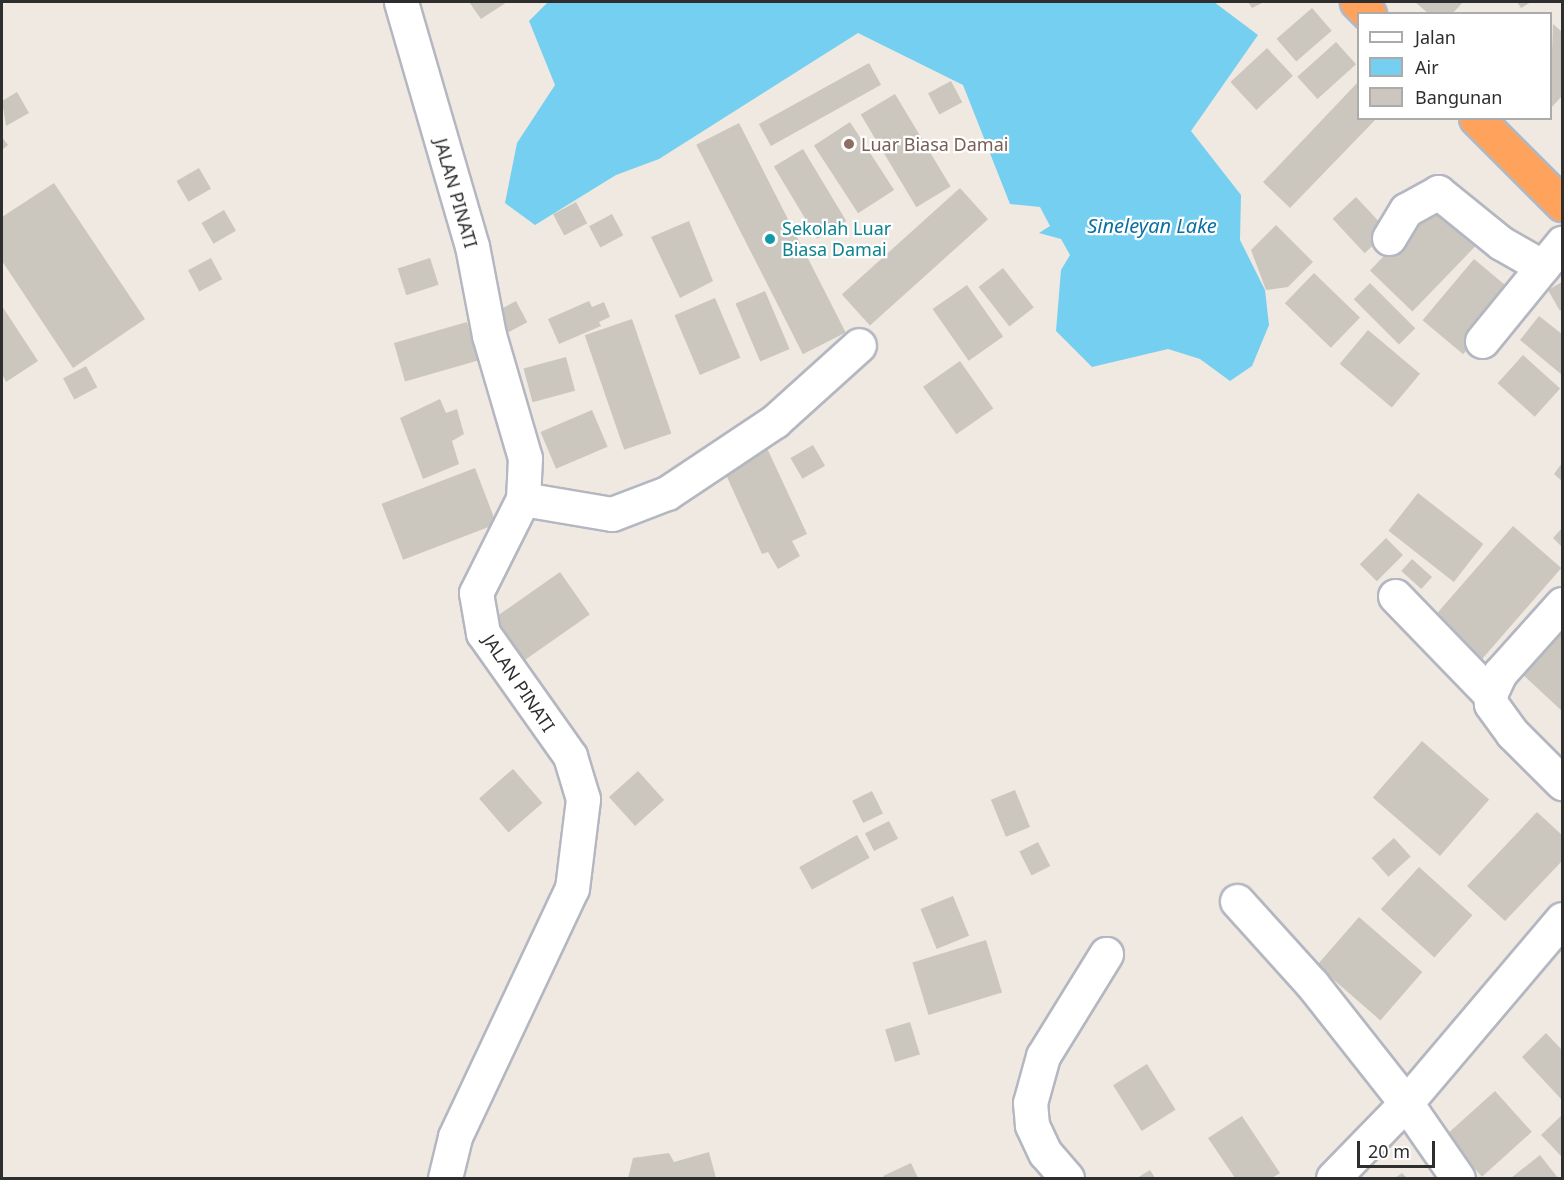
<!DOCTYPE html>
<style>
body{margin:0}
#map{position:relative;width:1564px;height:1180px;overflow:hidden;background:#efe9e1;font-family:"Noto Sans",sans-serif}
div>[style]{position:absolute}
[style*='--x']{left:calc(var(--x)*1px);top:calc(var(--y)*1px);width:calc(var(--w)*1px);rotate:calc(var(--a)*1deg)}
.water>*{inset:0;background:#75cff0}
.building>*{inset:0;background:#cbc7bf;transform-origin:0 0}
.roads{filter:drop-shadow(2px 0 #b4b7c1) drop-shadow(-2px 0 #b4b7c1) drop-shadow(0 2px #b4b7c1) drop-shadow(0 -2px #b4b7c1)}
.minor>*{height:33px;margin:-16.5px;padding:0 16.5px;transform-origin:16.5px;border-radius:16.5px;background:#fff}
.highway>*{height:33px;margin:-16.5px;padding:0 16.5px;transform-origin:16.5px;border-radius:16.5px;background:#ffa35c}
.dots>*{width:16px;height:16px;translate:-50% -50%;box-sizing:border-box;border:3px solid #fff;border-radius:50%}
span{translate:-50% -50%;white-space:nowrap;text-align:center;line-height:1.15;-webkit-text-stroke:4.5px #fff;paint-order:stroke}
.education-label{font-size:18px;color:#785e54}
.left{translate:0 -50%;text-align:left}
.street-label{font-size:18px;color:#2e2e2e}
.culture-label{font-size:18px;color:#0d838f}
.water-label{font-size:20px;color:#0d6fa3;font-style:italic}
.frame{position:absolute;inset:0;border:3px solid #2e2e2e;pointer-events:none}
.legend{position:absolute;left:1357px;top:12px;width:195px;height:108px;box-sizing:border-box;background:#fff;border:2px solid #ababab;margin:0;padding:8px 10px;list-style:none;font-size:18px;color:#2e2e2e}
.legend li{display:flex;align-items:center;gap:12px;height:30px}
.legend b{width:30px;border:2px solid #ababab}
.scale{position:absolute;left:1357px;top:1141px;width:78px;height:27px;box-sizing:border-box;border:3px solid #2e2e2e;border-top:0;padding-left:8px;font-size:18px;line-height:21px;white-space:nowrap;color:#2e2e2e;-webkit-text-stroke:4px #fff;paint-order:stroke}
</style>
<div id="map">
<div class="water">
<i style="clip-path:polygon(548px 2px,1214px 2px,1258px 35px,1191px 131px,1241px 195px,1240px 240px,1265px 290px,1269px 325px,1252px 366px,1230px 381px,1200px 359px,1168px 349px,1092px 367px,1056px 331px,1061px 270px,1070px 255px,1061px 239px,1039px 233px,1050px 226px,1040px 207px,1010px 204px,963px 85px,858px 33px,659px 159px,616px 175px,535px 225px,505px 203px,517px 143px,555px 85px,529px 21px)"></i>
</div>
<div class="building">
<i style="clip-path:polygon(469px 2px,507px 2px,481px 19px)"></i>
<i style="clip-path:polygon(1248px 2px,1264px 2px,1252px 8px)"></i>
<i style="clip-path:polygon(1415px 2px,1463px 2px,1452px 14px,1429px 14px)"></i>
<i style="clip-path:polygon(1517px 2px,1531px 2px,1521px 8px)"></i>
<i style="left:1312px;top:8px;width:30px;height:47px;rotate:49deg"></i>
<i style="clip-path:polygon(1553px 24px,1562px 32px,1562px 96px,1550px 109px)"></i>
<i style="left:1336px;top:42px;width:30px;height:52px;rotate:48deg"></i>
<i style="left:1267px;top:48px;width:38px;height:50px;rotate:47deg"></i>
<i style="left:869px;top:63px;width:25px;height:126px;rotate:61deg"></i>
<i style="left:951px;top:81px;width:24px;height:26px;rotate:62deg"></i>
<i style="clip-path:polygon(1358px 82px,1358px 118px,1377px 118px,1290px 208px,1263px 182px)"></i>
<i style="clip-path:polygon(17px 92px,29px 113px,6px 126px,2px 101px)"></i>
<i style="left:895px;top:94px;width:108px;height:40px;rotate:59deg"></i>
<i style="left:850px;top:122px;width:81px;height:43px;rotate:57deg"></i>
<i style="left:739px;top:123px;width:235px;height:48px;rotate:63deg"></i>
<i style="clip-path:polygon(2px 137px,8px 145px,2px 150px)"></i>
<i style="left:803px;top:149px;width:84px;height:34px;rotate:59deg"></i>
<i style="left:199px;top:168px;width:24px;height:26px;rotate:60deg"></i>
<i style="clip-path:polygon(54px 183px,145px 319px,73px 368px,2px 261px,2px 217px)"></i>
<i style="left:960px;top:188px;width:42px;height:159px;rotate:48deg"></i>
<i style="left:1356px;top:197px;width:47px;height:32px;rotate:47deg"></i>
<i style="left:1438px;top:200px;width:59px;height:98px;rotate:44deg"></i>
<i style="left:576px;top:202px;width:24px;height:26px;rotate:62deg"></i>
<i style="left:224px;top:210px;width:24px;height:26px;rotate:60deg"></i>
<i style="left:612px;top:214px;width:24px;height:26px;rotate:62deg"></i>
<i style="clip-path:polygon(689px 221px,713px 281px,680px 298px,651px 237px)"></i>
<i style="clip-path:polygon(1276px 225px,1313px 262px,1288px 287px,1266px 290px,1251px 250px)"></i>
<i style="left:211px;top:258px;width:24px;height:26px;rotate:62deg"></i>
<i style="left:430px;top:258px;width:28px;height:34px;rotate:72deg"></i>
<i style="left:1474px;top:259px;width:53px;height:80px;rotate:40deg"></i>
<i style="left:1003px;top:268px;width:50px;height:31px;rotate:52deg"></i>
<i style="left:1314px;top:273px;width:64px;height:42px;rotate:44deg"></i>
<i style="clip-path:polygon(1562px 282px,1562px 309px,1560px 311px,1548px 290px)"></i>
<i style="left:1370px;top:283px;width:64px;height:23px;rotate:45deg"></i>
<i style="left:967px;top:285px;width:63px;height:42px;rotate:55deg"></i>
<i style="left:765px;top:291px;width:63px;height:32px;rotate:67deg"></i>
<i style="left:715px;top:298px;width:65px;height:44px;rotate:67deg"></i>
<i style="left:516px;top:301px;width:24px;height:26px;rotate:62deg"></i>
<i style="clip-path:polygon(589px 301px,592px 307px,604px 302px,610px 317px,599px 322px,601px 326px,559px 344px,548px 319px)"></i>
<i style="clip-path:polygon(2px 306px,38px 361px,6px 382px,2px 374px)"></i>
<i style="clip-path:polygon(1539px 316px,1562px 334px,1562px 375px,1520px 340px)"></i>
<i style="left:632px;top:319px;width:121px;height:50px;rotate:71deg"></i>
<i style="left:467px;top:322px;width:40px;height:76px;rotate:74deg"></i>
<i style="left:1368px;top:330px;width:68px;height:44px;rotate:40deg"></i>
<i style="left:1523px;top:355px;width:50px;height:38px;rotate:42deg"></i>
<i style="left:566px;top:357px;width:35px;height:44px;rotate:75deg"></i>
<i style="left:960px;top:361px;width:58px;height:45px;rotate:55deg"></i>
<i style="left:86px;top:366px;width:24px;height:26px;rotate:62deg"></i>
<i style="clip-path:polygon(440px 399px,446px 413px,457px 409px,464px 434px,452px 441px,459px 464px,423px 479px,400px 418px)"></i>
<i style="left:592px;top:410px;width:40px;height:56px;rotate:67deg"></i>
<i style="left:813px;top:445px;width:24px;height:26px;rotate:60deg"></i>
<i style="clip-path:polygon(766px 446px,807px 534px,792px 541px,800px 556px,778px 569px,768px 552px,762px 554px,722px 466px)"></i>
<i style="clip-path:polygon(1562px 463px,1562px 481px,1554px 474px)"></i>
<i style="left:475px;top:468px;width:60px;height:100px;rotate:69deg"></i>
<i style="left:1418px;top:493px;width:83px;height:48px;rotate:38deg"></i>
<i style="left:1513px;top:526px;width:64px;height:122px;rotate:41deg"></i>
<i style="clip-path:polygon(1562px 528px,1562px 547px,1553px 538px)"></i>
<i style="left:1386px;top:538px;width:24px;height:37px;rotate:45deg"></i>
<i style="left:1412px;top:559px;width:27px;height:16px;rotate:42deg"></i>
<i style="left:560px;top:572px;width:52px;height:88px;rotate:55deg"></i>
<i style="clip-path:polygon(1562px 627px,1562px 711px,1521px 673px)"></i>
<i style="left:1422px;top:741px;width:89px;height:75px;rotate:41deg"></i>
<i style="left:513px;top:769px;width:45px;height:45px;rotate:49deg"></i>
<i style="left:638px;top:771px;width:39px;height:39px;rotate:48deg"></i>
<i style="left:1015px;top:790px;width:40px;height:26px;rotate:68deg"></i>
<i style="left:872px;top:791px;width:25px;height:22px;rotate:64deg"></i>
<i style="clip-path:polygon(1537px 812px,1562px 835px,1562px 861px,1505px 921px,1467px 886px)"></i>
<i style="left:889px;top:821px;width:20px;height:27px;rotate:63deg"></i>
<i style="left:857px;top:835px;width:26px;height:66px;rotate:61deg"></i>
<i style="left:1394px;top:838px;width:25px;height:30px;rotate:48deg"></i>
<i style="left:1038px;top:842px;width:27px;height:21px;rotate:63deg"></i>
<i style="left:1419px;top:867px;width:72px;height:57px;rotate:42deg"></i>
<i style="left:953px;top:896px;width:43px;height:35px;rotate:68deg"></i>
<i style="left:1359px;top:917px;width:84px;height:64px;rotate:41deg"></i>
<i style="left:986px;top:940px;width:55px;height:77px;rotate:73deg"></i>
<i style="left:910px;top:1022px;width:34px;height:26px;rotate:73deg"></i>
<i style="clip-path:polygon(1546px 1033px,1562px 1050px,1562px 1100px,1522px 1057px)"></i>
<i style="left:1147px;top:1064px;width:54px;height:40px;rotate:58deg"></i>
<i style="left:1495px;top:1091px;width:55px;height:67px;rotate:48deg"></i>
<i style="clip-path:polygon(1562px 1115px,1562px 1157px,1541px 1135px)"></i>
<i style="clip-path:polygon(1242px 1116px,1280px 1173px,1272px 1178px,1235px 1178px,1208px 1138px)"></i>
<i style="clip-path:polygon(709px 1152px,716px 1178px,628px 1178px,633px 1158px,669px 1153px,674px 1162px)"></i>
<i style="clip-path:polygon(1540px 1155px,1558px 1178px,1511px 1178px)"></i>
<i style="clip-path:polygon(911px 1163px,918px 1178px,885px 1178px,883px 1176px)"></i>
<i style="clip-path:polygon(1150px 1170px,1155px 1178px,1137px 1178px)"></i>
<i style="clip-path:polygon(1402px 1173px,1407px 1178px,1395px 1178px)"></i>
</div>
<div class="roads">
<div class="minor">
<i style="--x:401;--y:2;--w:254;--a:73.8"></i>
<i style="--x:472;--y:246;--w:91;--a:79.2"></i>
<i style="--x:489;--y:335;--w:128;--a:73.7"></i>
<i style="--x:525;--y:458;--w:41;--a:92.8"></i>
<i style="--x:523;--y:499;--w:105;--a:116.6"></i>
<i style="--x:476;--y:593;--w:41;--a:80.1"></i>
<i style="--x:483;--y:633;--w:151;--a:54.7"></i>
<i style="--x:570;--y:756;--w:45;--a:73.2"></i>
<i style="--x:583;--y:799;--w:90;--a:97"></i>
<i style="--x:572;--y:888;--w:275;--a:115.2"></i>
<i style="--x:455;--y:1137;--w:42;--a:103.7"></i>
<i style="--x:1389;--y:238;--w:33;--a:-59"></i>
<i style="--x:1406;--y:210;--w:37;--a:-29"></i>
<i style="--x:1438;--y:192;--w:81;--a:39"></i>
<i style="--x:1501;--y:243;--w:48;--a:29.7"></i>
<i style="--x:1482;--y:341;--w:127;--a:-50.8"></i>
<i style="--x:523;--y:499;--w:90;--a:9.6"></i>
<i style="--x:612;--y:514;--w:59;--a:-20.9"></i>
<i style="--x:667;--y:493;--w:130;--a:-33.7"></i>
<i style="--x:775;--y:421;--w:113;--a:-42.1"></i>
<i style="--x:1395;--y:596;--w:136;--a:45.9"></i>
<i style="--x:1562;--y:604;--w:93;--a:131.9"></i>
<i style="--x:1500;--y:673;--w:23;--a:115"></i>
<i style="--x:1490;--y:694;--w:10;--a:84"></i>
<i style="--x:1491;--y:704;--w:36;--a:54"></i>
<i style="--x:1512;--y:733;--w:71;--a:45"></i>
<i style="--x:1237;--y:901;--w:112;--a:47.9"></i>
<i style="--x:1312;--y:984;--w:152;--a:51.7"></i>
<i style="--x:1406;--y:1103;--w:91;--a:55.3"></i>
<i style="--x:1067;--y:1178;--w:33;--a:-131"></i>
<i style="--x:1045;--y:1153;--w:31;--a:-115"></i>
<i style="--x:1032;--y:1125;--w:22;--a:-95"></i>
<i style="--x:1030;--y:1103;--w:49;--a:-74.5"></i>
<i style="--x:1043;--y:1056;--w:120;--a:-58.3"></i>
<i style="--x:1333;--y:1178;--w:105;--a:-45.8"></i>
<i style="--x:1406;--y:1103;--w:241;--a:-49.7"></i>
</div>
<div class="highway">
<i style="--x:1357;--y:2;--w:17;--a:45"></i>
<i style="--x:1476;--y:118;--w:122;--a:45"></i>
</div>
</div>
<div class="dots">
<i style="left:849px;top:144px;background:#8d6e63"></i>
<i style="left:770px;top:239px;background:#0f9aa8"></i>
</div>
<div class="education-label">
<span class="left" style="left:861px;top:144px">Luar Biasa Damai</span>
</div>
<div class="street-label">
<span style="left:456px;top:193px;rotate:74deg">JALAN PINATI</span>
<span style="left:519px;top:683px;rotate:56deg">JALAN PINATI</span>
</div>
<div class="culture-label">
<span class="left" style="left:782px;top:239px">Sekolah Luar<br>Biasa Damai</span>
</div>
<div class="water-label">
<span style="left:1152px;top:225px">Sineleyan Lake</span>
</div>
<div class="frame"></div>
<ul class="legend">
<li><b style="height:8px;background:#fff"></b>Jalan</li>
<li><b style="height:16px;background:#75cff0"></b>Air</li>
<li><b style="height:16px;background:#cbc7bf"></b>Bangunan</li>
</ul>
<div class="scale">20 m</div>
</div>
